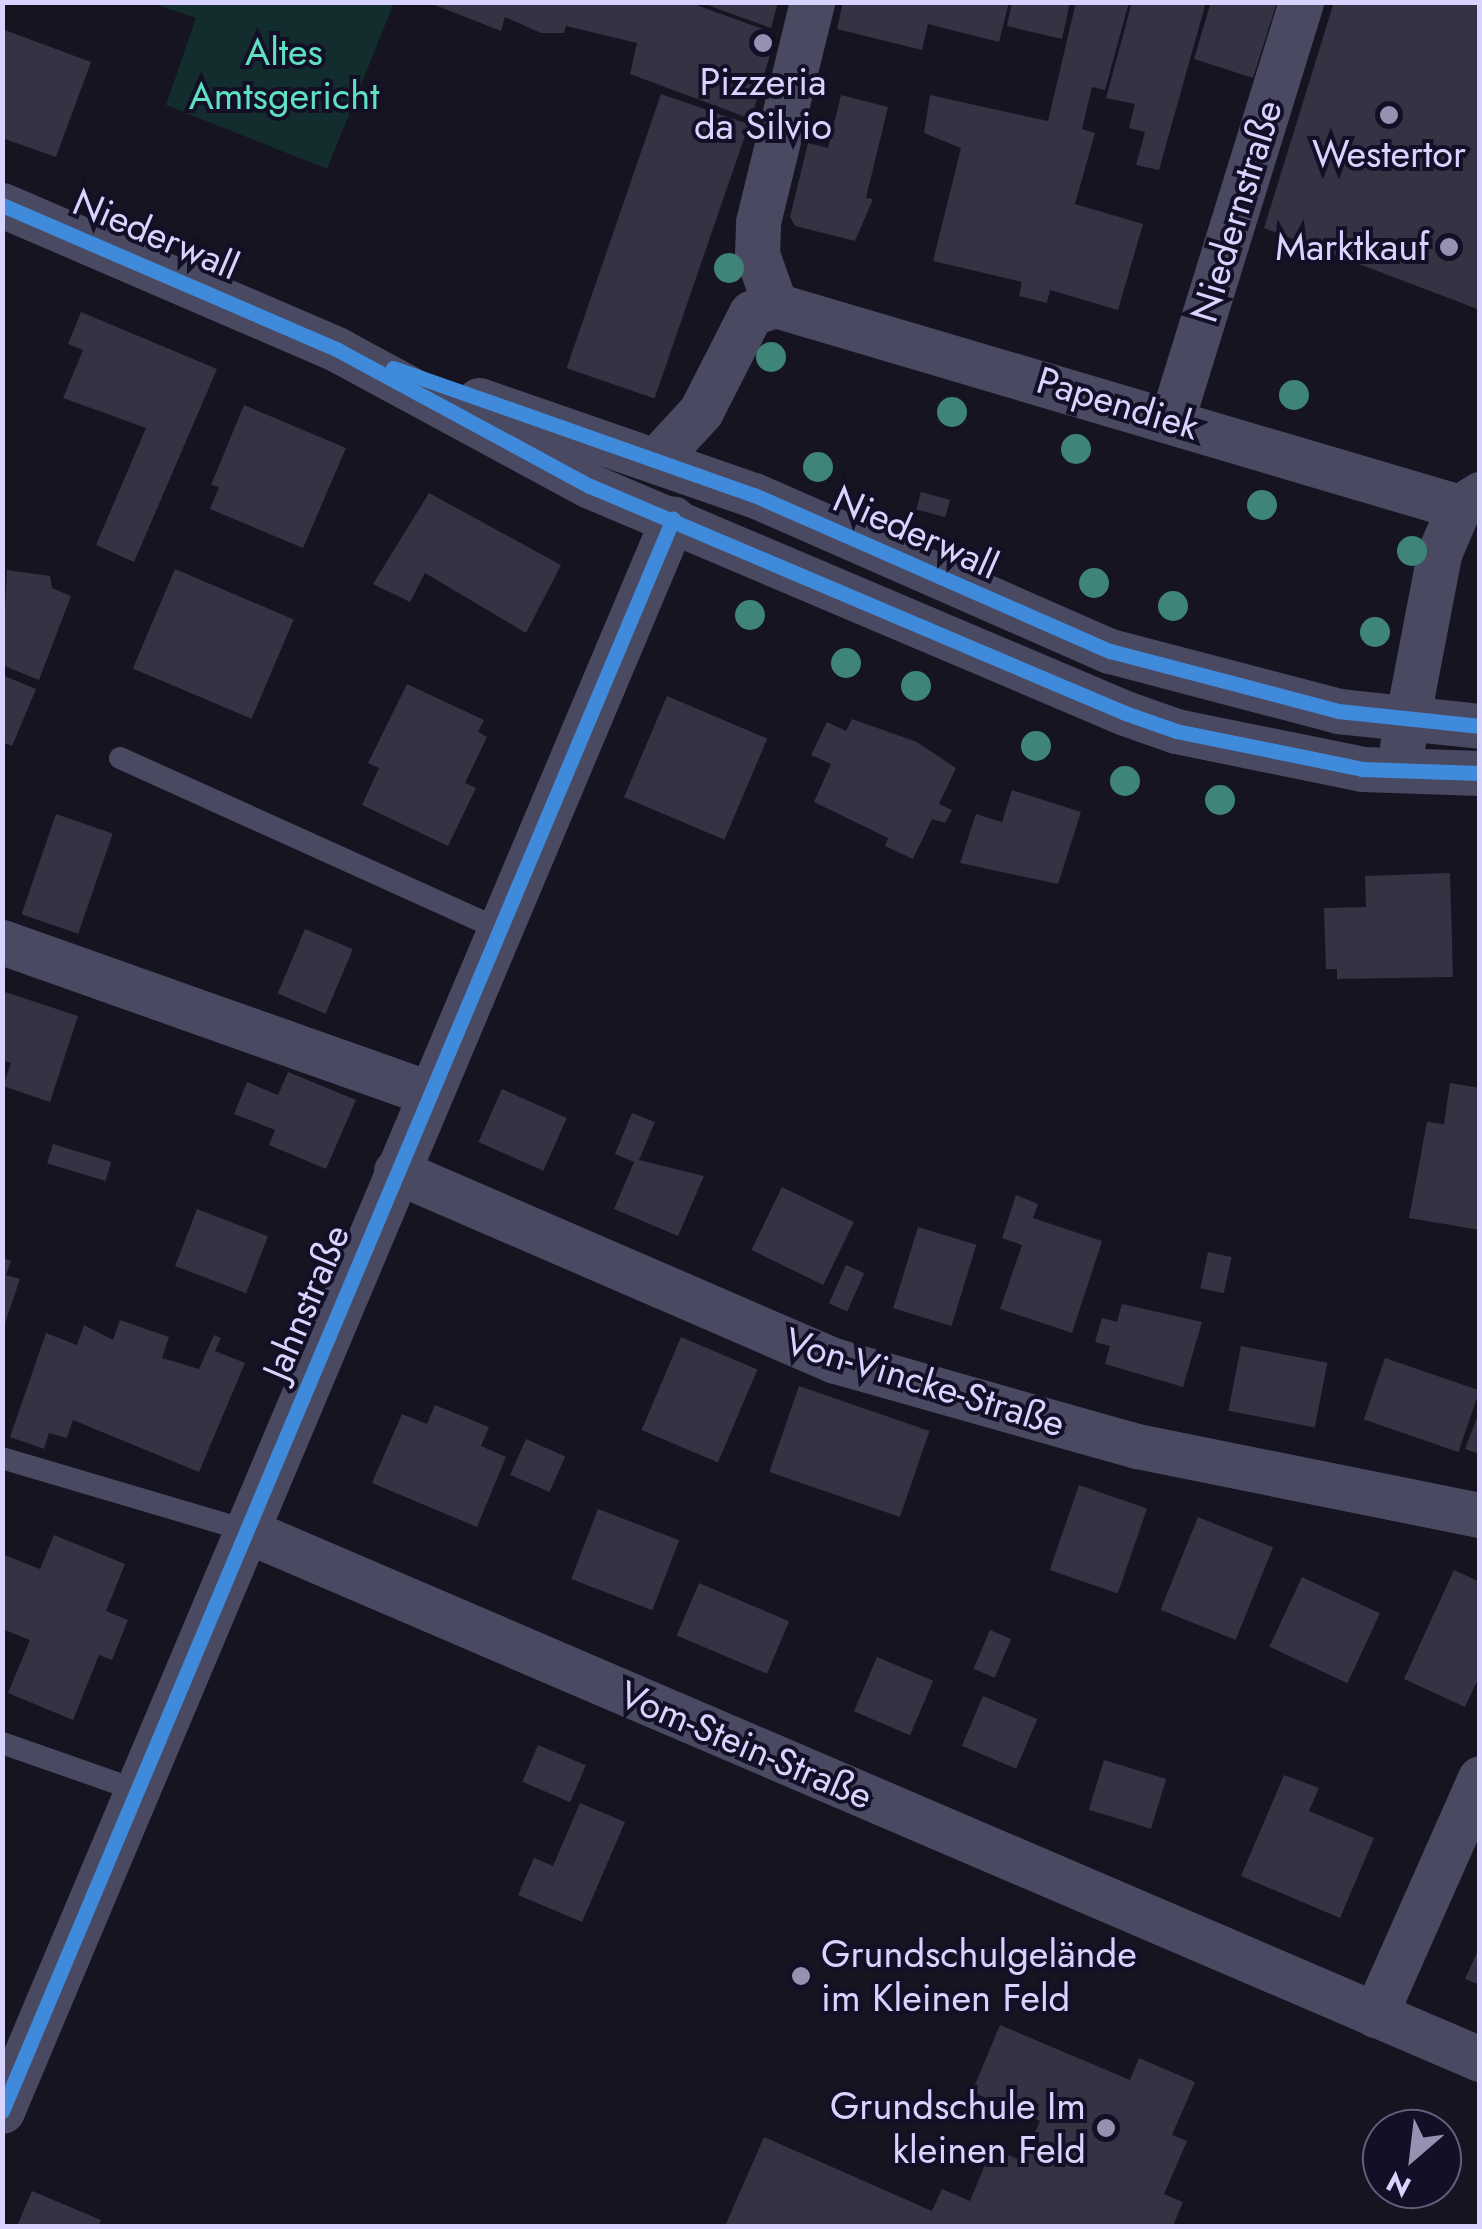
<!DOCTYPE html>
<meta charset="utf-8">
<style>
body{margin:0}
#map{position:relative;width:1482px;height:2229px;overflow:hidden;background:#161421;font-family:Jost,sans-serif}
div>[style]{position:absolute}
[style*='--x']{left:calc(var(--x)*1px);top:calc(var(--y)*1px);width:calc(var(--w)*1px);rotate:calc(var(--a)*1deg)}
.green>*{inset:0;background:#132c2d}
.building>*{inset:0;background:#343243;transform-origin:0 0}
.service>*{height:22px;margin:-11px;padding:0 11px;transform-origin:11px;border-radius:11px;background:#4a4962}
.minor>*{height:45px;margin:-22.5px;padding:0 22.5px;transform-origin:22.5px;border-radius:22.5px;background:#4a4962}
.cycleway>*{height:15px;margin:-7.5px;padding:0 7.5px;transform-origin:7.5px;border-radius:7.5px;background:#408adc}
.trees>*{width:30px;height:30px;margin:-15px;border-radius:50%;background:#3e8478}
.dots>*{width:28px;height:28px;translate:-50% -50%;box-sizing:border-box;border:5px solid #130f26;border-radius:50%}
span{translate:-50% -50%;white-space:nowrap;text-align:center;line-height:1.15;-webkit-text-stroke:8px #130f26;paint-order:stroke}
.park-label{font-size:38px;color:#5fe0c0}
.poi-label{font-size:38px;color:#d9d4ff}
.right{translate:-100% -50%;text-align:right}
.left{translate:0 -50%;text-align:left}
.street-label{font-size:38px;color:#d9d4ff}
.frame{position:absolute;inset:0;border:5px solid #d9d4ff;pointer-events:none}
.north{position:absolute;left:1362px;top:2109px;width:100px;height:100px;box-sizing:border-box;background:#130f26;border:2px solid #625e7d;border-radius:50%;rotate:208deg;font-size:28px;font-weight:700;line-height:40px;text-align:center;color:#d9d4ff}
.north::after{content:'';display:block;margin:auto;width:35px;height:45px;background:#9591b1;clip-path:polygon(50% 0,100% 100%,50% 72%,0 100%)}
</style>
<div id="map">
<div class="green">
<i style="clip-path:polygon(152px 3px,394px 3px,327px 169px,166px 105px,196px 18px)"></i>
</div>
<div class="building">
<i style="clip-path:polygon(427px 2px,688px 2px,771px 32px,769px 58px,751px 119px,630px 74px,637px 43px,566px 26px,564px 33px,541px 33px,505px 17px,501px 31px)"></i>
<i style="clip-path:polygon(699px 2px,778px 2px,771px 28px)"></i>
<i style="clip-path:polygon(843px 2px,1009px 2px,999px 42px,928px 24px,922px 50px,837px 29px)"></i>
<i style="clip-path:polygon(1012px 2px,1070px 2px,1062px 39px,1007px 26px)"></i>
<i style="clip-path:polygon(1076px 2px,1129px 2px,1105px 90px,1092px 87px,1082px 129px,1095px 133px,1075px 204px,1143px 224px,1118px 310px,1050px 290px,1047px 303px,1019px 296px,1022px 282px,933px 261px,961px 148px,924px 133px,930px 95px,1048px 121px)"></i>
<i style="clip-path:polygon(1132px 2px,1206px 2px,1159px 170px,1136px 165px,1145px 132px,1129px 128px,1135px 104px,1106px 98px)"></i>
<i style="clip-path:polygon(1211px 2px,1277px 2px,1253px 78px,1194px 59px)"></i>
<i style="clip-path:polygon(1334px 2px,1480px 2px,1480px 310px,1264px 228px)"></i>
<i style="clip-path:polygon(2px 29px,91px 62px,56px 157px,2px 138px)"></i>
<i style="left:661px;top:94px;width:93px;height:290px;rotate:19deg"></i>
<i style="clip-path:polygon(841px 95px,888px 107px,866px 198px,873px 199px,855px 241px,795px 226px,790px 217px,808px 143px,828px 148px)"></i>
<i style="clip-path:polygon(81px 312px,217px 369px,134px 562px,96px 545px,146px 428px,63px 398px,83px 350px,68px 344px)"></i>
<i style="clip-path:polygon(244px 405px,346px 448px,303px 548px,210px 509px,219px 487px,211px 485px)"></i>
<i style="left:921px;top:492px;width:30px;height:18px;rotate:15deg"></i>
<i style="clip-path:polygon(429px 493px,561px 565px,526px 633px,425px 573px,410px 602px,373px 584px)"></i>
<i style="left:175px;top:569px;width:129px;height:108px;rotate:23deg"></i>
<i style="clip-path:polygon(7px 570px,50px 576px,52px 588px,71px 596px,39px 680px,2px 665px)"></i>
<i style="clip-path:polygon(2px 675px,36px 689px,12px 746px,2px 742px)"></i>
<i style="clip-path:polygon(407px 684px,484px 720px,478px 732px,487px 737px,465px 783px,476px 788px,448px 846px,362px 805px,379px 768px,368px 763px)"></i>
<i style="left:667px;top:696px;width:109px;height:110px;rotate:23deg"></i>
<i style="clip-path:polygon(852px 719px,917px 742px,956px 768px,939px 804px,952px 810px,945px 823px,932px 819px,913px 859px,885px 846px,888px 838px,814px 802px,831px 764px,811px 755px,827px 722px,846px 731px)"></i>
<i style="clip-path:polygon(1012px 790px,1081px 812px,1058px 884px,960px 863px,976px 814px,1002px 822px)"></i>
<i style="left:56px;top:814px;width:60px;height:106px;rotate:19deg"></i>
<i style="clip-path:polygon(1450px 873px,1453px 977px,1337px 979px,1337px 969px,1326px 969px,1324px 908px,1366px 907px,1365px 876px)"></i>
<i style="left:305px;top:929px;width:52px;height:70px;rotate:23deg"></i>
<i style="clip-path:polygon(2px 991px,78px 1016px,50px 1102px,3px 1086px,11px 1063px,2px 1060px)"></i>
<i style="clip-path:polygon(288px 1072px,356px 1100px,326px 1169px,269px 1145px,275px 1130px,234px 1114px,247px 1082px,278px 1095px)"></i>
<i style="clip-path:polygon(1450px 1083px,1480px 1088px,1480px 1230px,1409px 1218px,1427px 1122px,1444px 1124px)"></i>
<i style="left:502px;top:1089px;width:71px;height:58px;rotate:24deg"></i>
<i style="clip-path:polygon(632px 1113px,655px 1122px,639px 1160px,704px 1176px,678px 1236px,614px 1209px,634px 1162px,615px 1154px)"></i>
<i style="left:53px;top:1144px;width:61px;height:20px;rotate:17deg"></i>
<i style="left:782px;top:1187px;width:80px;height:70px;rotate:26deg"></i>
<i style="clip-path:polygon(1016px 1195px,1038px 1204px,1033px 1218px,1102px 1241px,1072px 1333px,1000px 1309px,1022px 1245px,1002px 1238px)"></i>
<i style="left:197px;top:1209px;width:76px;height:61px;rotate:21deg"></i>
<i style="left:918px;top:1227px;width:61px;height:85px;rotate:17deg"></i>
<i style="left:1208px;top:1252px;width:24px;height:37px;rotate:12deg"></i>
<i style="clip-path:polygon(2px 1258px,11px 1261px,6px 1275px,20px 1279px,3px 1329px)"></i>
<i style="left:846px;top:1265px;width:20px;height:42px;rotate:24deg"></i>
<i style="clip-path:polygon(1122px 1304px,1202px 1322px,1183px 1387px,1105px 1364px,1110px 1346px,1095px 1342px,1102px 1318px,1117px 1322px)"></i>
<i style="clip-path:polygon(120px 1320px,169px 1337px,162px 1358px,199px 1369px,214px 1335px,221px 1338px,215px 1351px,245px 1363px,199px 1472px,73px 1420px,67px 1438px,49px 1433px,44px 1449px,10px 1437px,46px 1333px,77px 1345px,84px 1325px,113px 1340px)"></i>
<i style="left:681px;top:1337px;width:83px;height:101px;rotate:23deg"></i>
<i style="left:1241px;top:1346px;width:88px;height:66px;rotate:11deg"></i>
<i style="left:1385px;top:1358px;width:100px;height:65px;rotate:19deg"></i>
<i style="left:799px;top:1386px;width:138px;height:91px;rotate:19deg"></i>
<i style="clip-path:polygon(435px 1405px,489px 1427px,481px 1446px,506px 1457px,477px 1527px,372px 1483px,402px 1414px,427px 1424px)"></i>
<i style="clip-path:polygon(1479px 1412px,1480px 1412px,1480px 1454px,1465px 1449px)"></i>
<i style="left:526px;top:1439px;width:43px;height:39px;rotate:24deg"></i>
<i style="left:1079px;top:1485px;width:72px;height:90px;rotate:19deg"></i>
<i style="left:598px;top:1509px;width:87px;height:75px;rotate:21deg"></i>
<i style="left:1198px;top:1517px;width:81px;height:100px;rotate:22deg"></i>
<i style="clip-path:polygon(54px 1535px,125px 1564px,106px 1611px,128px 1620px,112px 1660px,99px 1655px,73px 1720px,8px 1693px,30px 1640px,2px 1629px,2px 1554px,40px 1569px)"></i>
<i style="clip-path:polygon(1454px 1570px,1480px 1582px,1480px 1675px,1465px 1707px,1404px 1679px)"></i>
<i style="left:1302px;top:1577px;width:86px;height:77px;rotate:25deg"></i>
<i style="left:699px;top:1583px;width:98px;height:57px;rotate:23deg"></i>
<i style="left:990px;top:1630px;width:23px;height:42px;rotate:23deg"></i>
<i style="left:877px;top:1657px;width:61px;height:59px;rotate:23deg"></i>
<i style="left:983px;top:1696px;width:59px;height:54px;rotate:23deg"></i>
<i style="left:538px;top:1745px;width:52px;height:40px;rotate:23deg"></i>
<i style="left:1104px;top:1760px;width:65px;height:52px;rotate:17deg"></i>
<i style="clip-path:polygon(1284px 1775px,1319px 1788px,1309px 1811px,1374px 1838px,1340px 1918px,1241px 1876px)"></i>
<i style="clip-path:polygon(580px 1803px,625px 1822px,582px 1922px,518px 1895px,534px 1858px,553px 1866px)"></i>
<i style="clip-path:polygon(1480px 1946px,1480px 1985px,1465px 1979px)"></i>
<i style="clip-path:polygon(1000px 2025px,1130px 2080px,1139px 2058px,1195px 2082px,1172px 2135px,1187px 2141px,1164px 2194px,1183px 2202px,1173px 2226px,725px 2226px,764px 2137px,932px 2211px,942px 2189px,970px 2201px,992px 2148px,1022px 2161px,1040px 2121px,972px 2092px)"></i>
<i style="clip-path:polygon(32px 2191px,101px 2220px,99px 2226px,17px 2226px)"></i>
</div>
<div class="service">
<i style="--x:120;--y:758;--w:411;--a:24.3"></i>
<i style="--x:2;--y:1458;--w:253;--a:16.5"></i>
<i style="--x:2;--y:1743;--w:139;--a:19.3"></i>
</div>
<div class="minor">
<i style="--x:2;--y:205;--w:366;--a:23.3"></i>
<i style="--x:338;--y:350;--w:286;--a:28.4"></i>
<i style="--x:590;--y:486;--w:581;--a:22.99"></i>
<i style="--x:1125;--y:713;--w:54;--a:19.4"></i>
<i style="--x:1176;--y:731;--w:190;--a:11.5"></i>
<i style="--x:1362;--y:769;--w:118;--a:1.9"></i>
<i style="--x:775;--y:305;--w:54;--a:-109.4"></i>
<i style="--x:757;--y:254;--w:32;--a:-88"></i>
<i style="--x:758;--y:222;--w:227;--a:-76.2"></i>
<i style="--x:479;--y:400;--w:291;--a:19.1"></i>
<i style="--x:754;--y:495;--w:389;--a:23.7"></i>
<i style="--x:1110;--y:651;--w:236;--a:14.7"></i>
<i style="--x:1338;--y:711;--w:143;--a:6"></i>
<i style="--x:1172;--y:419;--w:436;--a:-72.8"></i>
<i style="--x:656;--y:460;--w:67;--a:-47.4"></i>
<i style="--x:701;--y:411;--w:110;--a:-63"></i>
<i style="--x:751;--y:313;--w:25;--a:-18"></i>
<i style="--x:775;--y:305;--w:713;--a:16.45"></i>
<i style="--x:1402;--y:747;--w:197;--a:-79.1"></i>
<i style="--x:1439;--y:554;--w:51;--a:-66.9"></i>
<i style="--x:1459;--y:507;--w:25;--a:-32"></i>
<i style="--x:2;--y:942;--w:450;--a:19.5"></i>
<i style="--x:396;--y:1171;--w:479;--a:23.4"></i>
<i style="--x:836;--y:1361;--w:313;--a:15.8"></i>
<i style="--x:1137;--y:1446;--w:350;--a:11.4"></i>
<i style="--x:245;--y:1530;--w:1344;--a:23.19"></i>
<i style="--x:1375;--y:2015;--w:259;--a:-66.1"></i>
<i style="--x:2;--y:2111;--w:1728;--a:-67.15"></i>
</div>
<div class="cycleway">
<i style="--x:2;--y:205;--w:366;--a:23.3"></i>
<i style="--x:338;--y:350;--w:286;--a:28.4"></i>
<i style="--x:590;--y:486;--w:581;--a:22.99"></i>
<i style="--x:1125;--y:713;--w:54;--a:19.4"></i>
<i style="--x:1176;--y:731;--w:190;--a:11.5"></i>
<i style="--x:1362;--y:769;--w:118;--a:1.9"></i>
<i style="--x:393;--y:368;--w:383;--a:19.4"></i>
<i style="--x:754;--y:495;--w:389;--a:23.7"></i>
<i style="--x:1110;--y:651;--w:236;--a:14.7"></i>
<i style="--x:1338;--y:711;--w:143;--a:6"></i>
<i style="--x:2;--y:2111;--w:1728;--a:-67.15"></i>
</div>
<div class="trees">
<i style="left:729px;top:268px"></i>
<i style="left:771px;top:357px"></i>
<i style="left:1294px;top:395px"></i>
<i style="left:952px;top:412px"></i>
<i style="left:1076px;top:449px"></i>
<i style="left:818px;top:467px"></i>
<i style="left:1262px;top:505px"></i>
<i style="left:1412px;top:551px"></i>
<i style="left:1094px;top:583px"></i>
<i style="left:1173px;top:606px"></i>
<i style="left:750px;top:615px"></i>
<i style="left:1375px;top:632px"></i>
<i style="left:846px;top:663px"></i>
<i style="left:916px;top:686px"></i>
<i style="left:1036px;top:746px"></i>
<i style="left:1125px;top:781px"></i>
<i style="left:1220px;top:800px"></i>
</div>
<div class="dots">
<i style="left:763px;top:43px;background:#9591b1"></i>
<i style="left:1389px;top:115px;background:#9591b1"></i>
<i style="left:1449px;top:247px;background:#9591b1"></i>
<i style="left:801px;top:1976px;background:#9591b1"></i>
<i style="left:1106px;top:2128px;background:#9591b1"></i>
</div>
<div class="park-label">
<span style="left:284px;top:74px">Altes<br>Amtsgericht</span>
</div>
<div class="poi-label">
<span style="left:763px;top:104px">Pizzeria<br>da Silvio</span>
<span style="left:1389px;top:154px">Westertor</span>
<span class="right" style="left:1429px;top:247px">Marktkauf</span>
<span class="left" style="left:821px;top:1976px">Grundschulgelände<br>im Kleinen Feld</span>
<span class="right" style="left:1086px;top:2128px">Grundschule Im<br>kleinen Feld</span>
</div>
<div class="street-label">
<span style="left:1236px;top:211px;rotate:-73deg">Niedernstraße</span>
<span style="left:156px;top:234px;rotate:23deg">Niederwall</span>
<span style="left:1118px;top:403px;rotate:17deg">Papendiek</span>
<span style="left:916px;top:532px;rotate:24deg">Niederwall</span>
<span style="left:306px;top:1302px;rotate:-67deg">Jahnstraße</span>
<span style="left:925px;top:1382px;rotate:17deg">Von-Vincke-Straße</span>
<span style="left:746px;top:1745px;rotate:23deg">Vom-Stein-Straße</span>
</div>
<div class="frame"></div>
<div class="north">N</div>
</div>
